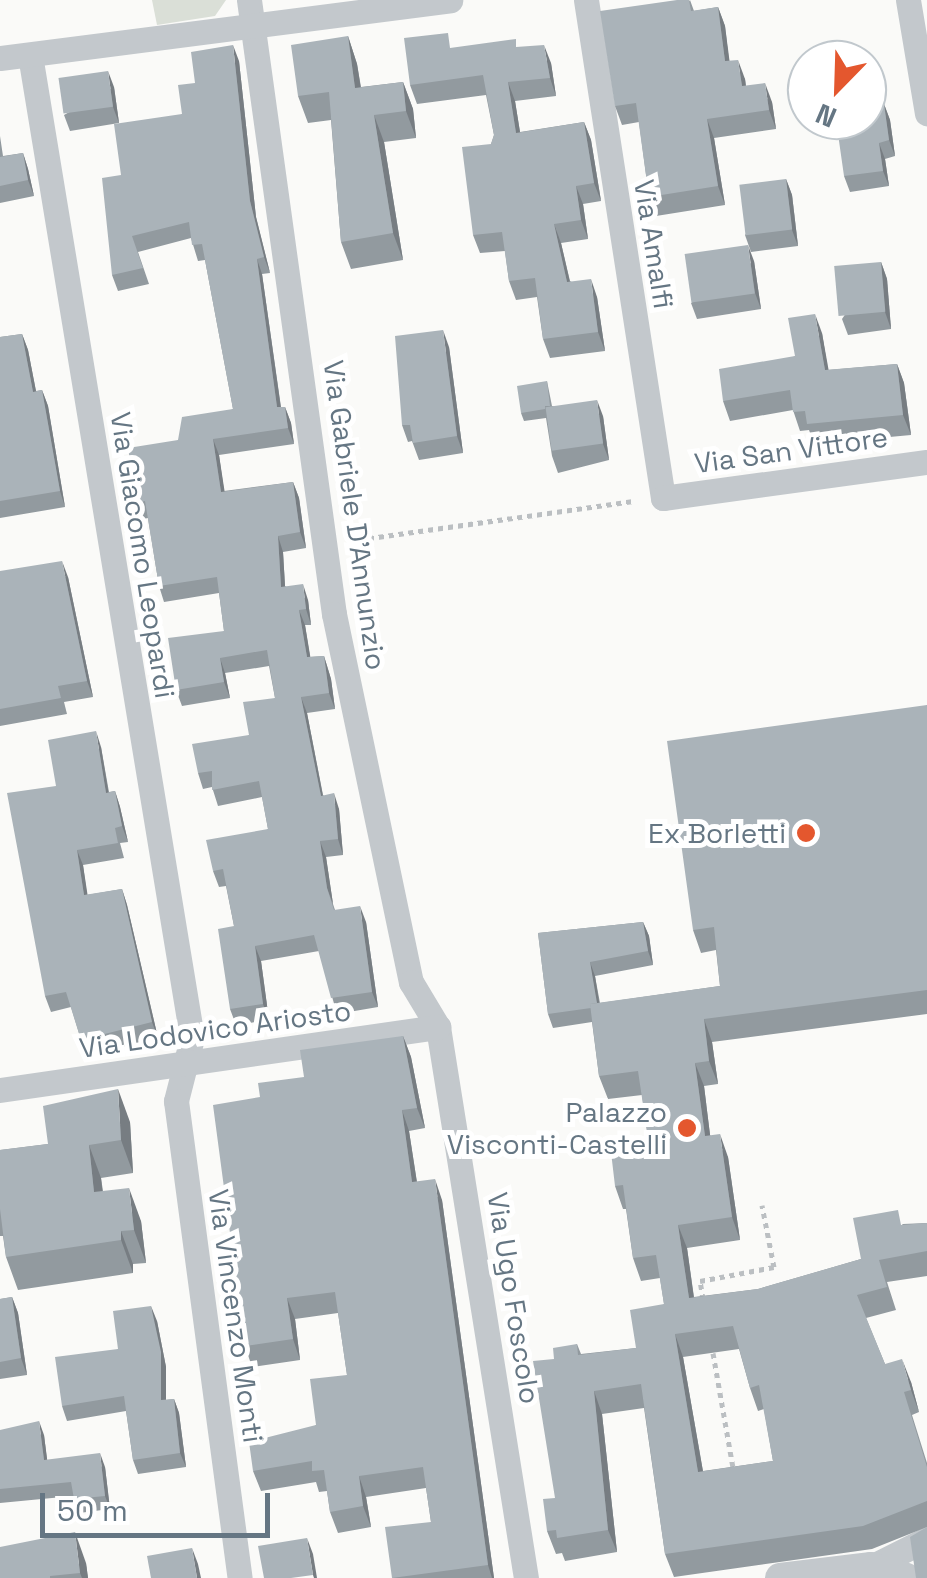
<!DOCTYPE html>
<style>
body{margin:0}
#map{position:relative;width:927px;height:1578px;overflow:hidden;background:#fafaf8;font-family:"Space Grotesk",sans-serif}
div>[style]{position:absolute}
[style*='--x']{left:calc(var(--x)*1px);top:calc(var(--y)*1px);width:calc(var(--w)*1px);rotate:calc(var(--a)*1deg)}
.green>*{inset:0;background:#dadfd7}
.path>*{height:5px;margin-top:-2.5px;transform-origin:0;background:repeating-linear-gradient(90deg,#bbbfc2 0 5px,transparent 0 10px)}
.minor>*{height:25px;margin:-12.5px;padding:0 12.5px;transform-origin:12.5px;border-radius:12.5px;background:#c3c8cc}
.tertiary>*{height:30px;margin:-15px;padding:0 15px;transform-origin:15px;border-radius:15px;background:#c3c8cc}
.wall>*{inset:0;background:#929a9f}
.shaded-wall>*{inset:0;background:#777d82}
.building>*{inset:0;background:#aab3b9;transform-origin:0 0}
.dots>*{width:28px;height:28px;translate:-50% -50%;box-sizing:border-box;border:5px solid #fff;border-radius:50%}
span{translate:-50% -50%;white-space:nowrap;text-align:center;line-height:1.15;-webkit-text-stroke:10px #fff;paint-order:stroke}
.street-label{font-size:28px;color:#657683}
.poi-label{font-size:28px;color:#657683}
.right{translate:-100% -50%;text-align:right}
.north{position:absolute;left:787px;top:40px;width:100px;height:100px;box-sizing:border-box;background:#fff;border:2px solid #c1c8cd;border-radius:50%;rotate:203deg;font-size:28px;font-weight:700;line-height:40px;text-align:center;color:#657683}
.north::after{content:'';display:block;margin:auto;width:35px;height:45px;background:#e4572e;clip-path:polygon(50% 0,100% 100%,50% 72%,0 100%)}
.scale{position:absolute;left:40px;top:1493px;width:230px;height:45px;box-sizing:border-box;border:5px solid #657683;border-top:0;padding-left:12px;font-size:30px;line-height:35px;white-space:nowrap;color:#657683;-webkit-text-stroke:8px #fff;paint-order:stroke}
</style>
<div id="map">
<div class="green">
<i style="clip-path:polygon(152px 0,226px 0,215px 16px,157px 25px)"></i>
</div>
<div class="path">
<i style="--x:349;--y:541;--w:289;--a:-8"></i>
<i style="--x:703;--y:1299;--w:18;--a:-99"></i>
<i style="--x:700;--y:1281;--w:75;--a:-10.7"></i>
<i style="--x:774;--y:1267;--w:63;--a:-101"></i>
<i style="--x:713;--y:1353;--w:122;--a:80.1"></i>
</div>
<div class="minor">
<i style="--x:249;--y:0;--w:620;--a:82.12"></i>
<i style="--x:334;--y:614;--w:376;--a:78.2"></i>
<i style="--x:411;--y:982;--w:52;--a:59"></i>
<i style="--x:438;--y:1027;--w:558;--a:80.93"></i>
<i style="--x:586;--y:0;--w:504;--a:81.21"></i>
<i style="--x:663;--y:498;--w:266;--a:-7.8"></i>
<i style="--x:908;--y:0;--w:115;--a:80.5"></i>
<i style="--x:30;--y:55;--w:996;--a:80.64"></i>
<i style="--x:192;--y:1038;--w:65;--a:104.3"></i>
<i style="--x:176;--y:1101;--w:481;--a:82.4"></i>
<i style="--x:0;--y:58;--w:454;--a:-7.3"></i>
<i style="--x:0;--y:1090;--w:443;--a:-8.2"></i>
<i style="--x:871;--y:1567;--w:63;--a:-26.6"></i>
</div>
<div class="tertiary">
<i style="--x:780;--y:1578;--w:92;--a:-6.9"></i>
<i style="--x:871;--y:1567;--w:37;--a:17"></i>
</div>
<div class="wall">
<i style="clip-path:polygon(690px 0,694px 11px,718px 7px,725px 26px,729px 61px,745px 79px,746px 86px,772px 102px,776px 129px,714px 138px,725px 205px,656px 216px,649px 197px,639px 122px,622px 125px,615px 106px)"></i>
<i style="clip-path:polygon(348px 36px,357px 64px,361px 87px,403px 82px,413px 109px,416px 138px,384px 142px,403px 260px,351px 269px,341px 242px,331px 120px,308px 123px,298px 96px)"></i>
<i style="clip-path:polygon(518px 47px,551px 63px,556px 96px,515px 101px,520px 132px,584px 122px,591px 140px,601px 201px,583px 204px,588px 239px,561px 243px,570px 281px,597px 297px,605px 351px,550px 358px,543px 339px,537px 297px,516px 300px,509px 281px,505px 251px,480px 253px,473px 235px,491px 144px,494px 135px,486px 95px,417px 104px,410px 85px,454px 48px)"></i>
<i style="clip-path:polygon(239px 61px,256px 217px,270px 273px,262px 274px,281px 407px,285px 407px,291px 423px,294px 444px,219px 455px,224px 491px,293px 482px,299px 498px,306px 548px,283px 552px,285px 586px,308px 600px,311px 625px,305px 625px,310px 657px,324px 656px,331px 679px,335px 709px,307px 713px,323px 795px,339px 809px,343px 855px,326px 857px,333px 904px,335px 910px,366px 922px,378px 1007px,337px 1014px,319px 951px,261px 961px,269px 1020px,236px 1025px,230px 1009px,234px 926px,226px 886px,219px 887px,213px 871px,268px 829px,262px 797px,218px 806px,212px 787px,203px 789px,198px 773px,249px 735px,275px 698px,269px 666px,225px 673px,230px 698px,182px 706px,176px 690px,224px 631px,219px 593px,164px 602px,159px 586px,148px 518px,143px 519px,137px 503px,178px 440px,233px 409px,205px 260px,198px 261px,191px 238px,138px 252px,149px 284px,118px 291px,112px 275px,121px 175px,182px 114px,195px 83px)"></i>
<i style="clip-path:polygon(114px 87px,119px 123px,70px 131px,64px 115px)"></i>
<i style="clip-path:polygon(875px 93px,878px 107px,884px 104px,890px 120px,895px 156px,885px 159px,889px 186px,850px 192px,844px 176px)"></i>
<i style="clip-path:polygon(0 136px,3px 156px,23px 153px,28px 169px,34px 196px,0 203px)"></i>
<i style="clip-path:polygon(786px 179px,792px 195px,798px 246px,751px 252px,745px 235px)"></i>
<i style="clip-path:polygon(754px 261px,761px 309px,697px 319px,691px 303px)"></i>
<i style="clip-path:polygon(881px 262px,887px 279px,891px 329px,848px 335px,842px 319px)"></i>
<i style="clip-path:polygon(822px 333px,828px 370px,897px 364px,904px 383px,911px 435px,814px 444px,809px 430px,800px 431px,793px 410px,730px 421px,723px 401px,795px 356px)"></i>
<i style="clip-path:polygon(22px 334px,28px 350px,36px 391px,42px 390px,48px 406px,65px 507px,0 518px,0 337px)"></i>
<i style="clip-path:polygon(449px 347px,463px 453px,419px 460px,412px 441px,408px 442px,402px 425px)"></i>
<i style="clip-path:polygon(547px 381px,552px 406px,603px 416px,609px 460px,558px 473px,552px 456px,546px 418px,524px 421px,521px 413px)"></i>
<i style="clip-path:polygon(0 571px,68px 577px,93px 697px,64px 702px,67px 714px,0 726px)"></i>
<i style="clip-path:polygon(evenodd,927px 705px,927px 1014px,712px 1042px,718px 1084px,704px 1086px,710px 1135px,728px 1157px,740px 1240px,687px 1248px,694px 1297px,758px 1289px,861px 1259px,903px 1224px,927px 1223px,927px 1276px,887px 1282px,896px 1310px,866px 1318px,885px 1364px,911px 1382px,919px 1412px,912px 1415px,927px 1463px,927px 1527px,872px 1549px,674px 1577px,665px 1554px,644px 1408px,602px 1414px,617px 1552px,565px 1561px,562px 1553px,556px 1554px,547px 1531px,555px 1498px,554px 1359px,577px 1344px,581px 1354px,636px 1348px,664px 1304px,660px 1278px,641px 1281px,633px 1258px,626px 1209px,623px 1209px,615px 1186px,649px 1145px,642px 1095px,608px 1099px,599px 1076px,592px 1022px,553px 1028px,548px 1014px,538px 933px,643px 922px,649px 936px,653px 965px,595px 976px,600px 1003px,720px 986px,716px 950px,701px 953px,693px 930px,927px 705px,739px 1349px,750px 1388px,758px 1411px,764px 1409px,773px 1461px,703px 1471px,683px 1357px,739px 1349px)"></i>
<i style="clip-path:polygon(101px 747px,109px 792px,115px 791px,120px 807px,128px 842px,120px 843px,124px 858px,83px 865px,87px 895px,122px 889px,127px 905px,158px 1038px,86px 1056px,71px 1007px,51px 1012px,45px 996px,56px 786px)"></i>
<i style="clip-path:polygon(403px 1036px,411px 1057px,425px 1128px,409px 1131px,417px 1182px,442px 1200px,494px 1578px,392px 1578px,431px 1522px,426px 1488px,366px 1497px,371px 1527px,338px 1533px,330px 1512px,327px 1491px,319px 1492px,316px 1482px,261px 1491px,253px 1471px,316px 1425px,347px 1375px,338px 1313px,295px 1319px,300px 1360px,252px 1367px,245px 1346px,260px 1097px)"></i>
<i style="clip-path:polygon(130px 1122px,133px 1173px,101px 1178px,103px 1191px,141px 1221px,146px 1263px,133px 1264px,133px 1273px,18px 1290px,6px 1257px,3px 1236px,0 1236px,0 1150px,48px 1144px)"></i>
<i style="clip-path:polygon(12px 1297px,18px 1313px,27px 1375px,0 1379px,0 1299px)"></i>
<i style="clip-path:polygon(157px 1321px,166px 1367px,166px 1400px,174px 1399px,179px 1413px,186px 1467px,138px 1474px,133px 1460px,126px 1411px,67px 1421px,62px 1406px,118px 1349px)"></i>
<i style="clip-path:polygon(0 1430px,44px 1435px,47px 1460px,105px 1467px,110px 1509px,79px 1513px,73px 1496px,0 1503px)"></i>
<i style="clip-path:polygon(86px 1563px,88px 1578px,0 1578px)"></i>
</div>
<div class="shaded-wall">
<i style="clip-path:polygon(718px 7px,725px 26px,732px 80px,725px 61px)"></i>
<i style="clip-path:polygon(348px 36px,357px 64px,365px 115px,355px 88px)"></i>
<i style="clip-path:polygon(233px 45px,239px 61px,256px 217px,270px 273px,264px 257px,250px 201px)"></i>
<i style="clip-path:polygon(544px 45px,551px 63px,556px 96px,550px 78px)"></i>
<i style="clip-path:polygon(738px 60px,745px 79px,748px 105px,742px 86px)"></i>
<i style="clip-path:polygon(108px 71px,114px 87px,119px 123px,113px 107px)"></i>
<i style="clip-path:polygon(403px 82px,413px 109px,416px 138px,406px 111px)"></i>
<i style="clip-path:polygon(508px 82px,515px 101px,523px 151px,516px 133px)"></i>
<i style="clip-path:polygon(765px 83px,772px 102px,776px 129px,769px 110px)"></i>
<i style="clip-path:polygon(884px 104px,890px 120px,895px 156px,889px 140px)"></i>
<i style="clip-path:polygon(374px 115px,384px 142px,403px 260px,393px 233px)"></i>
<i style="clip-path:polygon(707px 119px,714px 138px,725px 205px,718px 186px)"></i>
<i style="clip-path:polygon(584px 122px,591px 140px,601px 201px,594px 183px)"></i>
<i style="clip-path:polygon(879px 143px,885px 159px,889px 186px,883px 171px)"></i>
<i style="clip-path:polygon(23px 153px,28px 169px,34px 196px,28px 180px)"></i>
<i style="clip-path:polygon(786px 179px,792px 195px,798px 246px,792px 230px)"></i>
<i style="clip-path:polygon(576px 186px,583px 204px,588px 239px,581px 220px)"></i>
<i style="clip-path:polygon(554px 224px,561px 243px,574px 300px,567px 282px)"></i>
<i style="clip-path:polygon(748px 245px,754px 261px,761px 309px,755px 293px)"></i>
<i style="clip-path:polygon(257px 259px,262px 274px,283px 423px,277px 407px)"></i>
<i style="clip-path:polygon(881px 262px,887px 279px,891px 329px,885px 312px)"></i>
<i style="clip-path:polygon(591px 279px,597px 297px,605px 351px,598px 332px)"></i>
<i style="clip-path:polygon(815px 314px,822px 333px,832px 389px,825px 370px)"></i>
<i style="clip-path:polygon(443px 330px,449px 347px,463px 453px,457px 436px)"></i>
<i style="clip-path:polygon(22px 334px,28px 350px,39px 407px,33px 392px)"></i>
<i style="clip-path:polygon(897px 364px,904px 383px,911px 435px,903px 415px)"></i>
<i style="clip-path:polygon(42px 390px,48px 406px,65px 507px,60px 491px)"></i>
<i style="clip-path:polygon(597px 400px,603px 416px,609px 460px,603px 444px)"></i>
<i style="clip-path:polygon(285px 407px,291px 423px,294px 444px,288px 428px)"></i>
<i style="clip-path:polygon(213px 439px,219px 455px,227px 507px,221px 492px)"></i>
<i style="clip-path:polygon(293px 482px,299px 498px,306px 548px,300px 532px)"></i>
<i style="clip-path:polygon(278px 536px,283px 552px,286px 603px,281px 587px)"></i>
<i style="clip-path:polygon(62px 561px,68px 577px,93px 697px,87px 681px)"></i>
<i style="clip-path:polygon(303px 584px,308px 600px,311px 625px,306px 609px)"></i>
<i style="clip-path:polygon(299px 610px,305px 625px,313px 673px,307px 657px)"></i>
<i style="clip-path:polygon(324px 656px,331px 679px,335px 709px,329px 693px)"></i>
<i style="clip-path:polygon(220px 658px,225px 673px,230px 698px,224px 682px)"></i>
<i style="clip-path:polygon(301px 697px,307px 713px,326px 812px,321px 796px)"></i>
<i style="clip-path:polygon(96px 731px,101px 747px,111px 808px,106px 793px)"></i>
<i style="clip-path:polygon(115px 791px,120px 807px,128px 842px,122px 826px)"></i>
<i style="clip-path:polygon(334px 793px,339px 809px,343px 855px,338px 839px)"></i>
<i style="clip-path:polygon(320px 841px,326px 857px,333px 904px,327px 888px)"></i>
<i style="clip-path:polygon(77px 850px,83px 865px,90px 911px,84px 895px)"></i>
<i style="clip-path:polygon(122px 889px,127px 905px,158px 1038px,152px 1022px)"></i>
<i style="clip-path:polygon(360px 906px,366px 922px,378px 1007px,372px 992px)"></i>
<i style="clip-path:polygon(643px 922px,649px 936px,653px 965px,648px 951px)"></i>
<i style="clip-path:polygon(255px 946px,261px 961px,269px 1020px,263px 1004px)"></i>
<i style="clip-path:polygon(590px 962px,595px 976px,602px 1021px,597px 1007px)"></i>
<i style="clip-path:polygon(704px 1019px,712px 1042px,718px 1084px,709px 1061px)"></i>
<i style="clip-path:polygon(403px 1036px,411px 1057px,425px 1128px,417px 1108px)"></i>
<i style="clip-path:polygon(695px 1063px,704px 1086px,713px 1159px,705px 1136px)"></i>
<i style="clip-path:polygon(118px 1089px,130px 1122px,133px 1173px,121px 1140px)"></i>
<i style="clip-path:polygon(402px 1110px,409px 1131px,420px 1203px,412px 1182px)"></i>
<i style="clip-path:polygon(720px 1134px,728px 1157px,740px 1240px,732px 1217px)"></i>
<i style="clip-path:polygon(89px 1145px,101px 1178px,106px 1225px,94px 1192px)"></i>
<i style="clip-path:polygon(435px 1179px,442px 1200px,494px 1578px,492px 1578px,488px 1565px)"></i>
<i style="clip-path:polygon(129px 1188px,141px 1221px,146px 1263px,134px 1230px)"></i>
<i style="clip-path:polygon(678px 1225px,687px 1248px,697px 1321px,689px 1298px)"></i>
<i style="clip-path:polygon(121px 1231px,133px 1264px,133px 1273px,121px 1240px)"></i>
<i style="clip-path:polygon(12px 1297px,18px 1313px,27px 1375px,21px 1358px)"></i>
<i style="clip-path:polygon(287px 1298px,295px 1319px,300px 1360px,293px 1339px)"></i>
<i style="clip-path:polygon(151px 1306px,157px 1321px,166px 1367px,166px 1415px,161px 1400px)"></i>
<i style="clip-path:polygon(675px 1334px,683px 1357px,707px 1495px,698px 1472px)"></i>
<i style="clip-path:polygon(902px 1359px,911px 1382px,919px 1412px,911px 1390px)"></i>
<i style="clip-path:polygon(594px 1391px,602px 1414px,617px 1552px,608px 1530px)"></i>
<i style="clip-path:polygon(174px 1399px,179px 1413px,186px 1467px,180px 1453px)"></i>
<i style="clip-path:polygon(39px 1421px,44px 1435px,49px 1474px,44px 1460px)"></i>
<i style="clip-path:polygon(100px 1453px,105px 1467px,110px 1509px,105px 1496px)"></i>
<i style="clip-path:polygon(359px 1476px,366px 1497px,371px 1527px,363px 1506px)"></i>
<i style="clip-path:polygon(75px 1532px,86px 1563px,88px 1578px,82px 1578px,80px 1573px)"></i>
<i style="clip-path:polygon(307px 1538px,313px 1554px,317px 1578px,314px 1578px,313px 1575px)"></i>
<i style="clip-path:polygon(192px 1548px,198px 1564px,201px 1578px,197px 1578px)"></i>
</div>
<div class="building">
<i style="clip-path:polygon(677px 0,689px 0,691px 11px,718px 7px,725px 61px,738px 60px,742px 86px,765px 83px,769px 110px,707px 119px,718px 186px,649px 197px,636px 103px,615px 106px,600px 11px)"></i>
<i style="clip-path:polygon(448px 33px,450px 48px,516px 39px,516px 47px,544px 45px,550px 78px,508px 82px,516px 133px,584px 122px,594px 183px,576px 186px,581px 220px,554px 224px,567px 282px,591px 279px,598px 332px,543px 339px,535px 278px,509px 281px,502px 232px,473px 235px,462px 147px,491px 144px,494px 135px,483px 75px,410px 85px,404px 38px)"></i>
<i style="clip-path:polygon(348px 36px,355px 88px,403px 82px,406px 111px,374px 115px,393px 233px,341px 242px,329px 92px,298px 96px,291px 45px)"></i>
<i style="clip-path:polygon(233px 45px,250px 201px,264px 257px,257px 259px,277px 407px,285px 407px,288px 428px,213px 439px,221px 492px,293px 482px,300px 532px,278px 536px,281px 587px,303px 584px,306px 609px,299px 610px,307px 657px,324px 656px,325px 663px,329px 693px,301px 697px,321px 796px,334px 793px,338px 839px,320px 841px,327px 888px,334px 910px,360px 906px,372px 992px,331px 998px,314px 935px,255px 946px,263px 1004px,230px 1009px,218px 929px,234px 926px,223px 869px,213px 871px,206px 840px,268px 829px,259px 781px,212px 790px,212px 771px,198px 773px,192px 744px,249px 735px,243px 702px,275px 698px,267px 650px,220px 658px,224px 682px,176px 690px,168px 638px,224px 631px,217px 577px,159px 586px,145px 501px,137px 503px,128px 448px,178px 440px,182px 417px,233px 409px,202px 244px,192px 245px,189px 222px,132px 236px,143px 268px,112px 275px,102px 178px,121px 175px,114px 124px,182px 114px,178px 85px,195px 83px,191px 52px)"></i>
<i style="left:108px;top:71px;width:36px;height:50px;rotate:82deg"></i>
<i style="clip-path:polygon(867px 78px,869px 78px,876px 108px,884px 104px,889px 140px,879px 143px,883px 171px,844px 176px,836px 120px,867px 120px)"></i>
<i style="clip-path:polygon(23px 153px,28px 180px,0 186px,0 155px,0 157px)"></i>
<i style="left:786px;top:179px;width:51px;height:47px;rotate:83deg"></i>
<i style="left:748px;top:245px;width:49px;height:64px;rotate:82deg"></i>
<i style="left:881px;top:262px;width:50px;height:47px;rotate:85deg"></i>
<i style="clip-path:polygon(815px 314px,825px 370px,897px 364px,903px 415px,807px 424px,805px 411px,793px 412px,790px 390px,723px 401px,719px 369px,795px 356px,788px 318px)"></i>
<i style="clip-path:polygon(443px 330px,457px 436px,413px 443px,410px 425px,402px 425px,395px 336px)"></i>
<i style="clip-path:polygon(22px 334px,33px 392px,42px 390px,60px 491px,0 501px,0 337px)"></i>
<i style="clip-path:polygon(547px 381px,550px 406px,545px 406px,545px 409px,521px 413px,517px 386px)"></i>
<i style="left:597px;top:400px;width:44px;height:52px;rotate:82deg"></i>
<i style="clip-path:polygon(62px 561px,87px 681px,58px 686px,61px 698px,0 709px,0 571px)"></i>
<i style="clip-path:polygon(evenodd,927px 705px,927px 990px,704px 1019px,709px 1061px,695px 1063px,705px 1136px,720px 1134px,732px 1217px,678px 1225px,689px 1298px,758px 1289px,861px 1259px,853px 1218px,898px 1210px,901px 1225px,927px 1223px,927px 1251px,879px 1260px,887px 1287px,857px 1295px,885px 1364px,902px 1359px,911px 1390px,904px 1392px,927px 1467px,927px 1501px,863px 1526px,665px 1554px,641px 1384px,594px 1391px,608px 1530px,557px 1538px,556px 1530px,547px 1531px,543px 1499px,555px 1498px,533px 1361px,554px 1359px,553px 1348px,577px 1344px,578px 1355px,636px 1348px,630px 1310px,664px 1304px,656px 1255px,633px 1258px,623px 1185px,615px 1186px,611px 1152px,649px 1145px,638px 1071px,599px 1076px,590px 1004px,720px 986px,714px 927px,693px 930px,667px 741px,927px 705px,733px 1326px,750px 1388px,759px 1385px,773px 1461px,698px 1472px,675px 1334px,733px 1326px)"></i>
<i style="clip-path:polygon(96px 731px,106px 793px,115px 791px,122px 826px,115px 828px,118px 843px,77px 850px,84px 895px,122px 889px,152px 1022px,81px 1040px,66px 992px,45px 996px,7px 793px,56px 786px,48px 740px)"></i>
<i style="clip-path:polygon(643px 922px,648px 951px,590px 962px,597px 1003px,590px 1004px,591px 1008px,548px 1014px,538px 933px)"></i>
<i style="clip-path:polygon(403px 1036px,417px 1108px,402px 1110px,412px 1182px,435px 1179px,488px 1565px,392px 1578px,385px 1527px,431px 1522px,423px 1467px,359px 1476px,363px 1506px,330px 1512px,324px 1470px,312px 1471px,312px 1461px,253px 1471px,249px 1442px,316px 1425px,310px 1379px,347px 1375px,335px 1292px,287px 1298px,293px 1339px,245px 1346px,213px 1105px,260px 1097px,258px 1083px,304px 1077px,300px 1050px)"></i>
<i style="clip-path:polygon(118px 1089px,121px 1140px,89px 1145px,94px 1192px,129px 1188px,134px 1230px,121px 1231px,121px 1240px,6px 1257px,0 1209px,0 1150px,48px 1144px,43px 1106px)"></i>
<i style="clip-path:polygon(12px 1297px,21px 1358px,0 1362px,0 1299px)"></i>
<i style="clip-path:polygon(151px 1306px,161px 1352px,161px 1400px,174px 1399px,180px 1453px,133px 1460px,124px 1396px,62px 1406px,55px 1357px,118px 1349px,113px 1311px)"></i>
<i style="clip-path:polygon(39px 1421px,44px 1460px,100px 1453px,105px 1496px,74px 1499px,71px 1482px,0 1489px,0 1430px)"></i>
<i style="clip-path:polygon(927px 1527px,927px 1578px,916px 1578px,910px 1537px)"></i>
<i style="clip-path:polygon(75px 1532px,80px 1573px,50px 1576px,50px 1578px,0 1578px,0 1547px)"></i>
<i style="clip-path:polygon(307px 1538px,313px 1575px,291px 1578px,264px 1578px,258px 1546px)"></i>
<i style="clip-path:polygon(192px 1548px,197px 1578px,151px 1578px,147px 1556px)"></i>
</div>
<div class="dots">
<i style="left:806px;top:833px;background:#e4572e"></i>
<i style="left:687px;top:1128px;background:#e4572e"></i>
</div>
<div class="street-label">
<span style="left:654px;top:244px;rotate:81deg">Via Amalfi</span>
<span style="left:791px;top:450px;rotate:-8deg">Via San Vittore</span>
<span style="left:355px;top:515px;rotate:82deg">Via Gabriele D'Annunzio</span>
<span style="left:143px;top:555px;rotate:81deg">Via Giacomo Leopardi</span>
<span style="left:215px;top:1029px;rotate:-8deg">Via Lodovico Ariosto</span>
<span style="left:514px;top:1298px;rotate:81deg">Via Ugo Foscolo</span>
<span style="left:236px;top:1316px;rotate:82deg">Via Vincenzo Monti</span>
</div>
<div class="poi-label">
<span class="right" style="left:786px;top:833px">Ex Borletti</span>
<span class="right" style="left:667px;top:1128px">Palazzo<br>Visconti-Castelli</span>
</div>
<div class="north">N</div>
<div class="scale">50 m</div>
</div>
